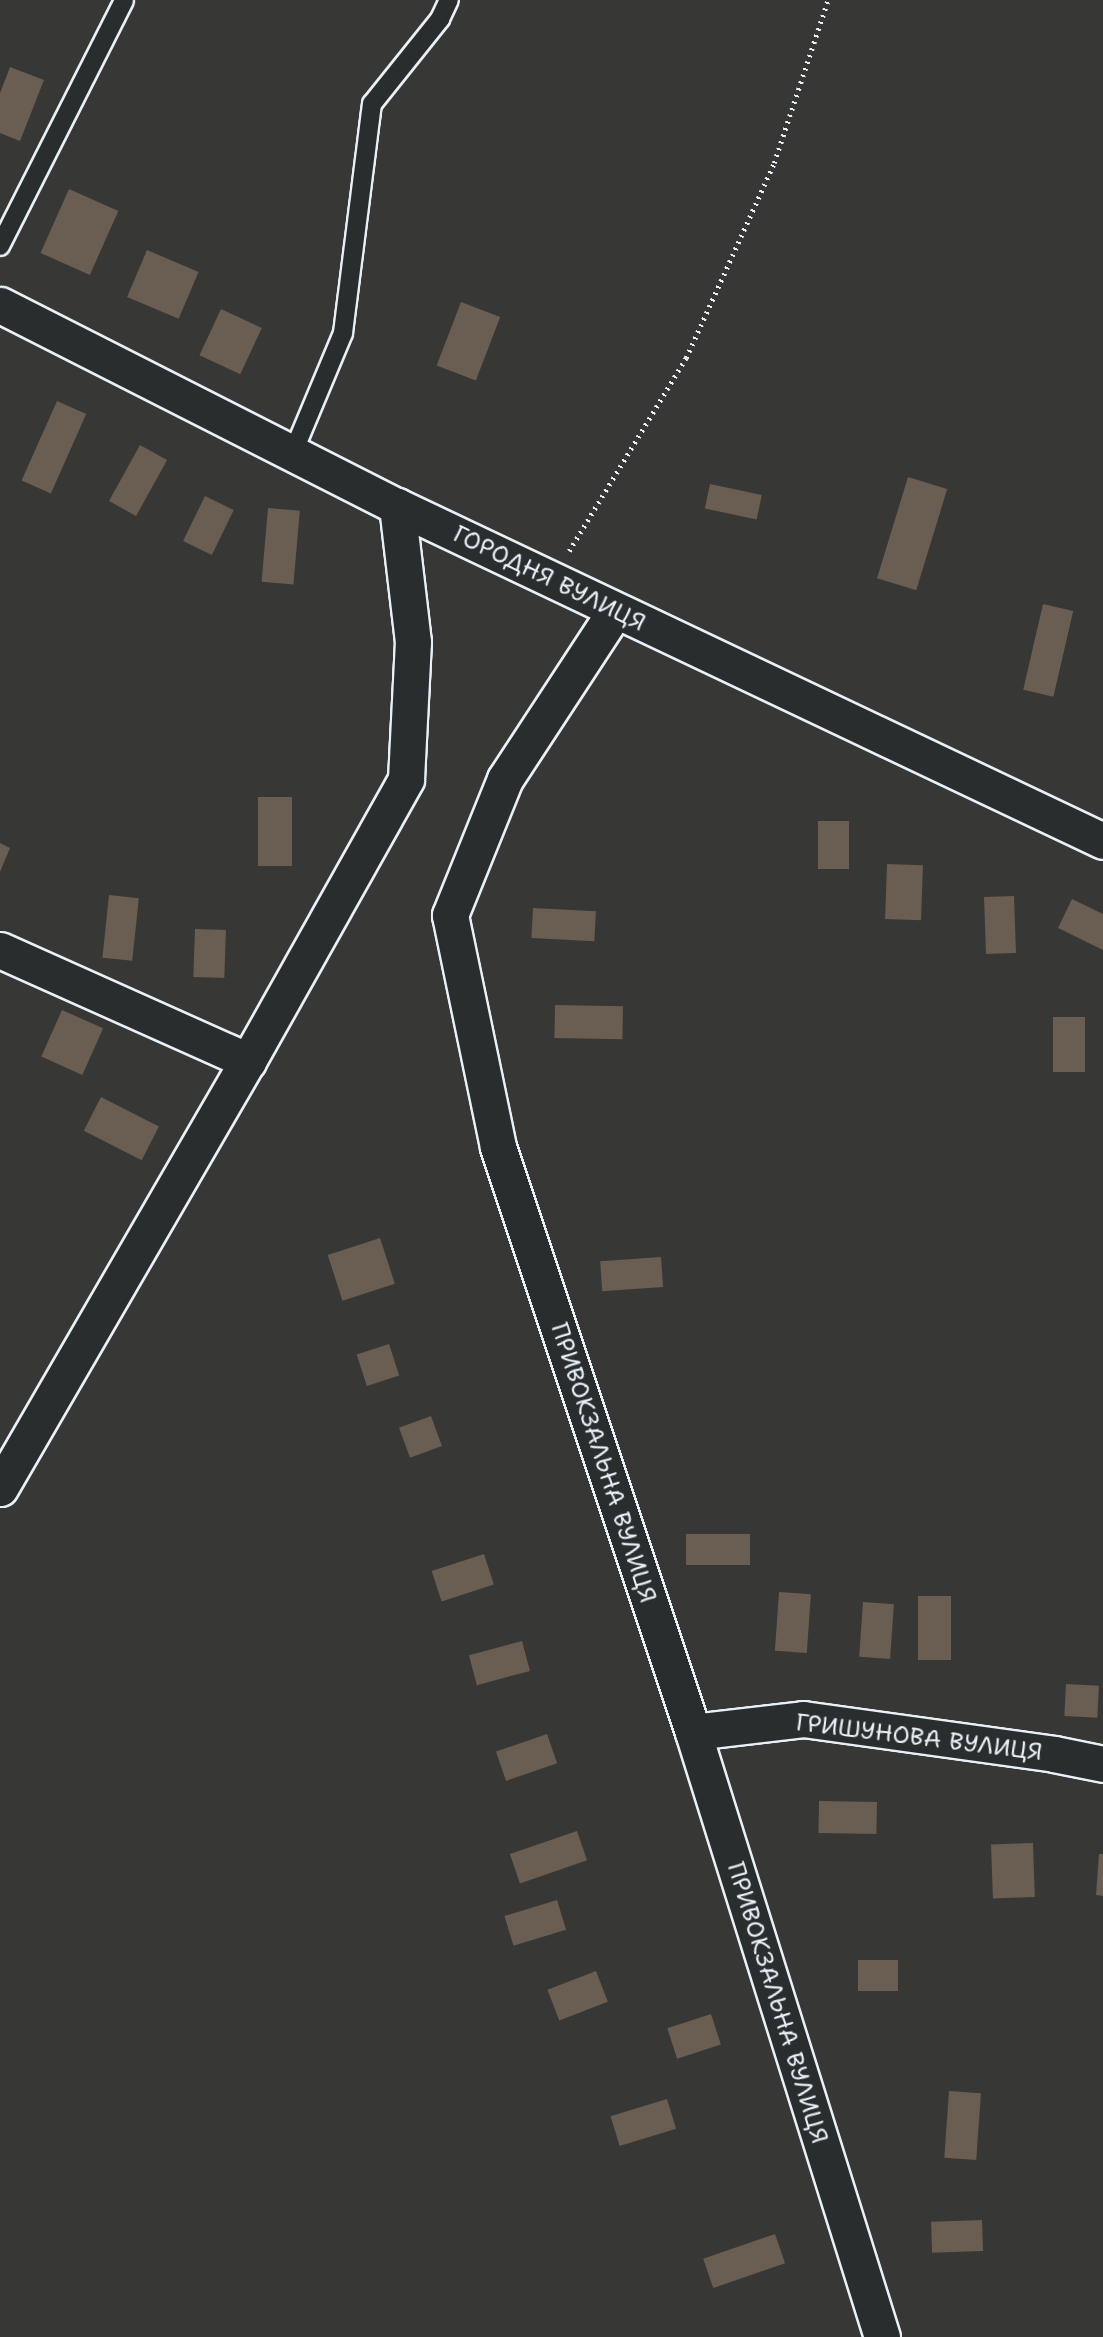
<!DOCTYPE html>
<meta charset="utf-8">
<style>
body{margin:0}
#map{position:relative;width:1103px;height:2337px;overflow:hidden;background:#373735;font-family:"Shantell Sans",sans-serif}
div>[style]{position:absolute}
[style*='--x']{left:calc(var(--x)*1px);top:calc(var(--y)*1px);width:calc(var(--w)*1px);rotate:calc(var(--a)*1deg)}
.building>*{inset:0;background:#6a5d51;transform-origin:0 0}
.path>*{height:4.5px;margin-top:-2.25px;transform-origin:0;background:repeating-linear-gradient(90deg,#e8f1f8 0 2px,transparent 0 7px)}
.roads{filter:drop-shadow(2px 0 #e8f1f8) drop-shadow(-2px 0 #e8f1f8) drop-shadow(0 2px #e8f1f8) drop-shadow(0 -2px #e8f1f8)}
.lane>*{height:18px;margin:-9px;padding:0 9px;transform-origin:9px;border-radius:9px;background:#2a2d2e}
.street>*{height:35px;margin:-17.5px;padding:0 17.5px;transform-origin:17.5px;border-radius:17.5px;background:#2a2d2e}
span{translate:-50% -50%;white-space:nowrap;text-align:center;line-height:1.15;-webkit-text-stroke:5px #2a2d2e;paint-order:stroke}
.street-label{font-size:24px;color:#e8f1f8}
</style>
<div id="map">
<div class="building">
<i style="clip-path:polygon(10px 67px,44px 80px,20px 141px,0 133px,0 93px)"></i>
<i style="left:69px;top:189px;width:54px;height:70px;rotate:24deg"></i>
<i style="left:147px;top:250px;width:56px;height:51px;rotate:23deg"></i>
<i style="left:461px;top:302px;width:42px;height:68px;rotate:21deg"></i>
<i style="left:221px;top:309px;width:45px;height:51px;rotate:25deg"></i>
<i style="left:57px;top:401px;width:32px;height:87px;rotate:24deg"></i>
<i style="left:140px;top:445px;width:31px;height:64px;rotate:29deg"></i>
<i style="left:908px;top:477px;width:41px;height:106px;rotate:17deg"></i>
<i style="left:710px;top:484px;width:53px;height:25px;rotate:12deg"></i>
<i style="left:205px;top:496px;width:32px;height:50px;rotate:26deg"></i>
<i style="left:268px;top:508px;width:32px;height:74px;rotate:5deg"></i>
<i style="left:1043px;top:604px;width:31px;height:88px;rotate:13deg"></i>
<i style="left:258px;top:797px;width:34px;height:69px"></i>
<i style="left:818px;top:821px;width:31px;height:48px"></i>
<i style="clip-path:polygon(0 843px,10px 848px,0 872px)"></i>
<i style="left:887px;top:864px;width:36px;height:55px;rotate:2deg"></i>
<i style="left:109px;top:895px;width:30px;height:63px;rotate:6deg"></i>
<i style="left:1014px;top:896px;width:57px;height:30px;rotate:88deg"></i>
<i style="clip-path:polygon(1072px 899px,1103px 914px,1103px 950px,1058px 928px)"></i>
<i style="left:533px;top:908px;width:63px;height:30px;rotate:3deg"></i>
<i style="left:195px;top:929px;width:31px;height:48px;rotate:2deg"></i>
<i style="left:555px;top:1005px;width:68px;height:33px;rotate:1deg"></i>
<i style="left:62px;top:1010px;width:45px;height:51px;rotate:24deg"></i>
<i style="left:1053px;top:1017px;width:32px;height:55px"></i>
<i style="left:101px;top:1097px;width:65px;height:38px;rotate:27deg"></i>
<i style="left:380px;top:1238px;width:48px;height:55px;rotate:72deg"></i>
<i style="left:661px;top:1257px;width:30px;height:61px;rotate:86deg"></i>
<i style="left:389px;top:1344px;width:33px;height:34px;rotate:72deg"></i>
<i style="left:431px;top:1416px;width:32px;height:34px;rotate:70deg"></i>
<i style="left:686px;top:1534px;width:64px;height:31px"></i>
<i style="left:484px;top:1554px;width:32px;height:55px;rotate:72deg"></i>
<i style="left:779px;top:1592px;width:32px;height:59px;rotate:4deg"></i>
<i style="left:918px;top:1596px;width:33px;height:64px"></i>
<i style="left:863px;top:1602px;width:31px;height:55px;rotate:4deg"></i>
<i style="left:522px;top:1641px;width:31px;height:55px;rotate:75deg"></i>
<i style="left:1066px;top:1684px;width:33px;height:32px;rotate:3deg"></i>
<i style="left:547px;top:1734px;width:31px;height:54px;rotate:71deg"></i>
<i style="left:819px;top:1801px;width:58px;height:32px;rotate:1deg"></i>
<i style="left:577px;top:1831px;width:31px;height:71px;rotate:71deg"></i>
<i style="left:1033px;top:1843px;width:54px;height:42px;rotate:88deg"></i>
<i style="clip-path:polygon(1099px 1854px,1103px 1854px,1103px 1896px,1096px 1895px)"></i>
<i style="left:557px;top:1900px;width:31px;height:55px;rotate:73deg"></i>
<i style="left:858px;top:1960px;width:40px;height:31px"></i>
<i style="left:596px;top:1971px;width:33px;height:52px;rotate:69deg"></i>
<i style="left:711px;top:2014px;width:32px;height:46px;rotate:72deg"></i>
<i style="left:949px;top:2091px;width:32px;height:67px;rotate:4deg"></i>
<i style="left:667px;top:2099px;width:31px;height:59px;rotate:73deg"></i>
<i style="left:982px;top:2220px;width:31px;height:51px;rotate:88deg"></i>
<i style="left:775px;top:2234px;width:31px;height:76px;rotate:71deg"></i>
</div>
<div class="path">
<i style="--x:569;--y:551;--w:226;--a:-58.8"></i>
<i style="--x:686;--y:358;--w:214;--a:-65.7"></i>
<i style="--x:774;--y:163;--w:172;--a:-71.7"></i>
</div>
<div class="roads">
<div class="lane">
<i style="--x:0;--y:246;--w:275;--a:-63.2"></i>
<i style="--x:292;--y:455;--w:132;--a:-67.3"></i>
<i style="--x:343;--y:333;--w:231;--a:-82.8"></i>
<i style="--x:372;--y:104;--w:109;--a:-51.3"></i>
<i style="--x:440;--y:19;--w:21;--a:-65"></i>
</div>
<div class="street">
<i style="--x:0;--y:305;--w:445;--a:26.9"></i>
<i style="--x:397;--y:506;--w:781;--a:25.38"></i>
<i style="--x:615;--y:611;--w:201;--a:123.2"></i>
<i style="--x:505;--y:779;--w:147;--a:112"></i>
<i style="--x:450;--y:915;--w:237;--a:78.3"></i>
<i style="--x:498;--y:1147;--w:617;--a:71.57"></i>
<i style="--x:693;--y:1732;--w:634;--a:72.65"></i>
<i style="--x:0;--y:950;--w:272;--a:24.1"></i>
<i style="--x:0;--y:1488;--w:494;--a:-59.9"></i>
<i style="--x:248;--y:1061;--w:323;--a:-60.7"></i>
<i style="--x:406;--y:779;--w:137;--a:-87.1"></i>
<i style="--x:413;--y:642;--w:137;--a:-96.7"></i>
<i style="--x:693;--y:1732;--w:111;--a:-6.7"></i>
<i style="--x:803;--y:1719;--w:253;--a:7.9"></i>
<i style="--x:1054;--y:1754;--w:50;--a:11.5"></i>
</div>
</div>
<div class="street-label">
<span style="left:549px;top:579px;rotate:26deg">ГОРОДНЯ ВУЛИЦЯ</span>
<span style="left:603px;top:1463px;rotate:72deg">ПРИВОКЗАЛЬНА ВУЛИЦЯ</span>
<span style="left:919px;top:1738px;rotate:7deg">ГРИШУНОВА ВУЛИЦЯ</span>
<span style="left:777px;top:2003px;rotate:73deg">ПРИВОКЗАЛЬНА ВУЛИЦЯ</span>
</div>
</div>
